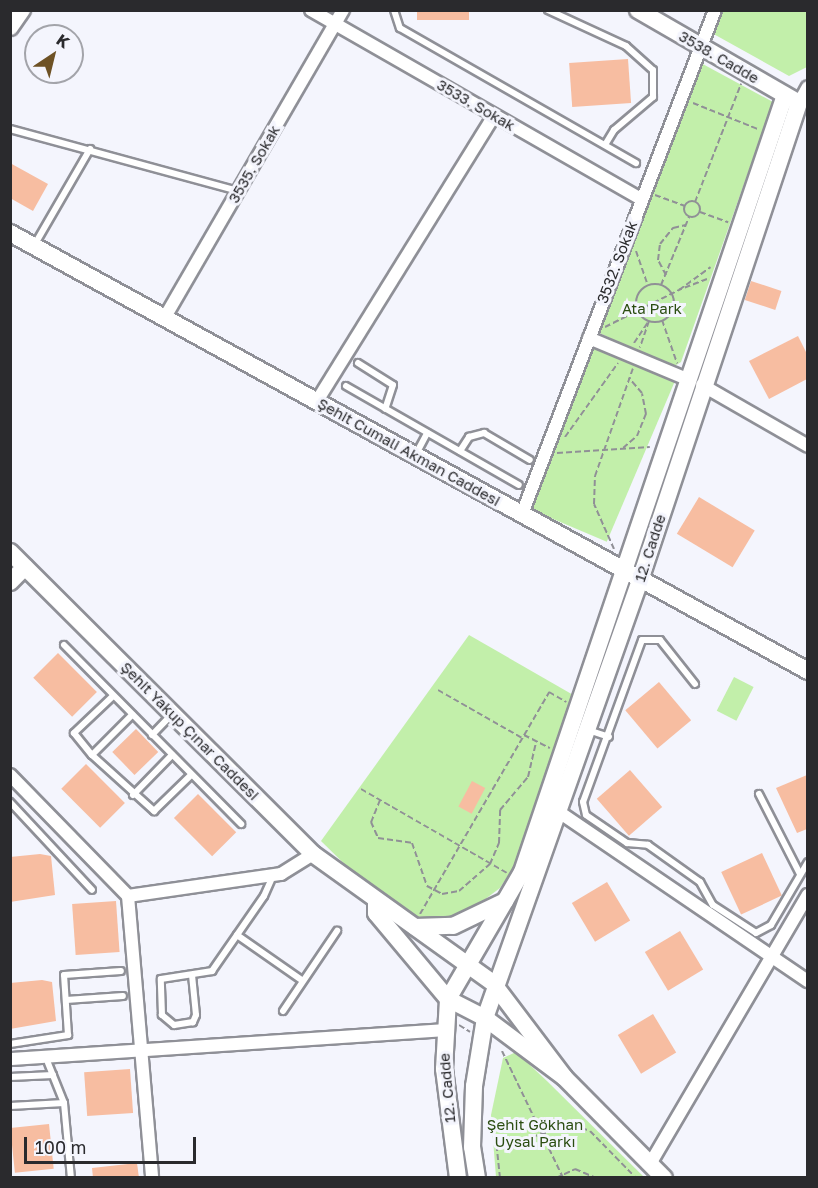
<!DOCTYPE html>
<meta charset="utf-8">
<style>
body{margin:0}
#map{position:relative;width:818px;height:1188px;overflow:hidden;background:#f4f5fd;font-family:"Golos Text",sans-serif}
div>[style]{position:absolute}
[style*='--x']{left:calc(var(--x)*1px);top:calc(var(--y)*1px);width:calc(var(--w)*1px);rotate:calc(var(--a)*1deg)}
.green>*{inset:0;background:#c2efaa;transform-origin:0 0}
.building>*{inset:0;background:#f7bda1;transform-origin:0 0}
.path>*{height:2px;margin-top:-1px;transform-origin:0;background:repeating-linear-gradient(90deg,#909096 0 6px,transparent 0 9px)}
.path>.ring{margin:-1px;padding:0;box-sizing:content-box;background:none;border:2px solid #909096;border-radius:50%}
.roads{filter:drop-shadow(2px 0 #8f9097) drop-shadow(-2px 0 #8f9097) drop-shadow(0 2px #8f9097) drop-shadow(0 -2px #8f9097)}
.lane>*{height:6px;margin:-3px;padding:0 3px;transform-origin:3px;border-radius:3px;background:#fff}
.street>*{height:12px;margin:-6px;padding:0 6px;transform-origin:6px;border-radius:6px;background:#fff}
.secondary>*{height:16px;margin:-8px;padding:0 8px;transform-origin:8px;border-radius:8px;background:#fff}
span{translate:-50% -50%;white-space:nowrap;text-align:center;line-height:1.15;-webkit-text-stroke:6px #f4f5fd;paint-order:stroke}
.street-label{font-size:15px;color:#2a2a2d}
.park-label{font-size:15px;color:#2b4d11}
.frame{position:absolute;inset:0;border:12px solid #2a2a2d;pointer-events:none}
.north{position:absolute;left:24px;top:24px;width:60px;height:60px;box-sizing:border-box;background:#f4f5fd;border:2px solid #a3a4aa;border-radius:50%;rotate:35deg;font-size:16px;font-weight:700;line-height:24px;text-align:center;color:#2a2a2d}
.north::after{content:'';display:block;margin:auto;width:21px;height:27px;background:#6e5225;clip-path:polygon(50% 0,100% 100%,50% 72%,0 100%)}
.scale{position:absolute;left:24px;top:1137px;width:172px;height:27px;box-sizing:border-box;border:3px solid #2a2a2d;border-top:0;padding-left:8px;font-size:18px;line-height:21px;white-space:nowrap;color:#2a2a2d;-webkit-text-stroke:4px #f4f5fd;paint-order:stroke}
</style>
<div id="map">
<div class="green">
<i style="clip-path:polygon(720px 11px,807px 11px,807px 67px,789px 76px,710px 32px)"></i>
<i style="clip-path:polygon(699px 62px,773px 102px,681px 362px,673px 367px,595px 331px)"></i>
<i style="left:591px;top:346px;width:91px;height:174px;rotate:23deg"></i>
<i style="clip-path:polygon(469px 635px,575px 696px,516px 863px,500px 888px,459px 919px,421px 920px,373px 892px,321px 841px)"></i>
<i style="left:734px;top:677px;width:22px;height:38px;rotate:27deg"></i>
<i style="clip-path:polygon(516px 1052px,548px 1082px,644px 1177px,496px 1177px,491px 1115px,503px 1058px)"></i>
</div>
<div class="building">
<i style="left:417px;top:10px;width:52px;height:10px"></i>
<i style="left:628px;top:59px;width:44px;height:59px;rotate:86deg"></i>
<i style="clip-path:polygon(10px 163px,48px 184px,33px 211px,10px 198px)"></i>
<i style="left:751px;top:281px;width:32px;height:20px;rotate:18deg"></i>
<i style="clip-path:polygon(798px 336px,807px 354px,807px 379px,769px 399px,749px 361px)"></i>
<i style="left:699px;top:497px;width:65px;height:43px;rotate:31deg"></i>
<i style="left:58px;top:653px;width:55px;height:35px;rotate:45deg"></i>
<i style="left:659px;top:682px;width:50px;height:44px;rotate:50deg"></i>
<i style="left:136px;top:729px;width:32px;height:33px;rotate:46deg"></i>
<i style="left:86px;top:764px;width:55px;height:35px;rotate:45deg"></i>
<i style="left:630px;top:770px;width:49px;height:44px;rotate:49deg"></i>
<i style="clip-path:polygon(807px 775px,807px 829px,797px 833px,776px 788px)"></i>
<i style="left:472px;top:781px;width:15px;height:29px;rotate:28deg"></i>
<i style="left:198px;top:794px;width:54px;height:34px;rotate:45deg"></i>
<i style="left:762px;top:853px;width:47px;height:45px;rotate:65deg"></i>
<i style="clip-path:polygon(40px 854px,51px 856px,55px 895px,10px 902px,10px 857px)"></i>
<i style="left:607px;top:882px;width:45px;height:41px;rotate:59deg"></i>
<i style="left:116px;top:901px;width:51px;height:44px;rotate:86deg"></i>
<i style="left:680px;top:931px;width:45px;height:41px;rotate:59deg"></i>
<i style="clip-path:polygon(42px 980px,52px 982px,56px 1021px,10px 1029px,10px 983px)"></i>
<i style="left:653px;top:1014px;width:45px;height:41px;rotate:59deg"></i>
<i style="left:130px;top:1069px;width:44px;height:46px;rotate:86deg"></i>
<i style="left:49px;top:1124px;width:45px;height:39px;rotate:84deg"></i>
<i style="clip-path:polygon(137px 1163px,139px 1178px,93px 1178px,92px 1168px)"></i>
</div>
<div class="path">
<i style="--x:693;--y:103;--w:72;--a:21.9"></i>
<i style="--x:655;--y:195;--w:32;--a:20"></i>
<i class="ring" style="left:684px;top:201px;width:14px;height:14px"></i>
<i style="--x:695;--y:202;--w:127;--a:-68.7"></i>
<i style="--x:700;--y:212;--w:30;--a:20"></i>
<i style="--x:636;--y:251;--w:36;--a:71"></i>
<i style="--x:666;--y:275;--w:17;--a:-118"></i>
<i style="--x:658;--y:260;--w:16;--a:-83"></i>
<i style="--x:660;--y:244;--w:21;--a:-51"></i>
<i style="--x:673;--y:228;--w:13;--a:-13"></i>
<i style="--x:707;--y:279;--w:30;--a:159"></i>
<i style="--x:679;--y:290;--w:39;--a:-36"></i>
<i class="ring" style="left:636px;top:284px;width:36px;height:36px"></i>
<i style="--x:661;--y:285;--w:74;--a:-67.6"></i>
<i style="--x:662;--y:320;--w:46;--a:70.8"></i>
<i style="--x:605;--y:327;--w:83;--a:-26.6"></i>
<i style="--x:634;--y:343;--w:27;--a:-56"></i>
<i style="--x:649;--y:321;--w:28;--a:109"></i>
<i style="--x:565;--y:437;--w:91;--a:-54.4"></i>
<i style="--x:623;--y:448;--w:18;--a:-41"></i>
<i style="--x:637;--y:436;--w:24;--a:-68"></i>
<i style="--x:646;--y:414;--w:21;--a:-101"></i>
<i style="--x:642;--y:393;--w:20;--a:-131"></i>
<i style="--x:557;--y:453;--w:93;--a:-3.7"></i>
<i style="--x:614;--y:549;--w:49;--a:-114"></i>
<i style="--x:594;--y:504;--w:28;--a:-88"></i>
<i style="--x:595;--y:476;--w:114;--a:-70.6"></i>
<i style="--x:438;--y:690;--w:97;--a:29.7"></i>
<i style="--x:524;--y:735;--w:29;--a:27"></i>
<i style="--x:361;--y:789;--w:168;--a:29.9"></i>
<i style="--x:380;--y:800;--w:24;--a:112"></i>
<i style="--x:371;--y:822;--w:17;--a:66"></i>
<i style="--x:378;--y:838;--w:34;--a:8"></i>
<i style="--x:412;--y:843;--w:46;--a:70.8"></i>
<i style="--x:427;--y:886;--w:17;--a:28"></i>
<i style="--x:442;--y:894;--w:17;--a:-10"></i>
<i style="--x:459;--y:891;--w:41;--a:-41.1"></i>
<i style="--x:490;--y:864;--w:23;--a:-67"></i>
<i style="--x:499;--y:843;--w:33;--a:-88"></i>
<i style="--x:500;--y:810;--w:43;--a:-49.7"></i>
<i style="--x:528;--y:777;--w:37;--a:-77"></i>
<i style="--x:420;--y:914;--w:257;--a:-59.8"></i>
<i style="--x:549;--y:692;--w:20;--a:30"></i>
<i style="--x:459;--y:1025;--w:13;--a:32"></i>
<i style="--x:502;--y:1051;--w:141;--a:64.3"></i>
<i style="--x:500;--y:1178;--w:31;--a:-96"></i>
<i style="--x:497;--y:1147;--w:79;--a:-16.1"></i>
<i style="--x:573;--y:1125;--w:18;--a:19"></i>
<i style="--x:590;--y:1131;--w:66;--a:45.6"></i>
<i style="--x:556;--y:1178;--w:21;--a:-25"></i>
<i style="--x:575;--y:1169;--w:23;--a:23"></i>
</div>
<div class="roads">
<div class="lane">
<i style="--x:394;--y:10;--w:19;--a:72"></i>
<i style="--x:400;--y:28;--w:272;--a:29.8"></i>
<i style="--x:548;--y:10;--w:86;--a:24.8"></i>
<i style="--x:626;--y:46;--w:36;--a:42"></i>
<i style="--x:653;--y:70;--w:27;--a:90"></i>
<i style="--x:653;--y:97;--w:51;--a:139.8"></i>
<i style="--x:614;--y:130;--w:17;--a:121"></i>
<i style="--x:10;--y:129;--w:236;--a:15.2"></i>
<i style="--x:35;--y:244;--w:110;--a:-59.9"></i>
<i style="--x:358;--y:363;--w:41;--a:32.2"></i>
<i style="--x:393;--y:385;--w:25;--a:108"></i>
<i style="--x:346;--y:386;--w:199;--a:29.8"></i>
<i style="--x:460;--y:451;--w:17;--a:-57"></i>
<i style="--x:469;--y:437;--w:16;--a:-15"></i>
<i style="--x:484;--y:433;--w:53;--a:30.4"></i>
<i style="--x:416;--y:454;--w:24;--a:-62"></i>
<i style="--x:64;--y:645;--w:252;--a:45.3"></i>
<i style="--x:695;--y:684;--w:56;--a:-128.5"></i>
<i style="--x:660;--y:640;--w:18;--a:180"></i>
<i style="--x:642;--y:640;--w:172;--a:110"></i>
<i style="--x:583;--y:802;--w:13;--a:77"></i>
<i style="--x:586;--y:815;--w:50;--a:34.3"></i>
<i style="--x:627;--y:843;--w:21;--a:5"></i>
<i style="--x:648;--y:845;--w:64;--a:35.4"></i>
<i style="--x:700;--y:882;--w:26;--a:61"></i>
<i style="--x:713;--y:905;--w:51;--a:33.1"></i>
<i style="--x:756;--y:933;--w:17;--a:-28"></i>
<i style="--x:771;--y:925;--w:73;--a:-59.6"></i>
<i style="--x:113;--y:696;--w:54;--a:136.5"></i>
<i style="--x:74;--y:733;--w:28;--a:51"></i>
<i style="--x:92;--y:755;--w:84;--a:42.1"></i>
<i style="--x:154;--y:811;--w:52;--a:-44.2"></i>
<i style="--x:588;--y:730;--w:22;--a:18"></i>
<i style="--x:152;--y:735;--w:29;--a:-46"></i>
<i style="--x:92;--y:755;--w:57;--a:-45"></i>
<i style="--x:759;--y:794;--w:90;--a:62.9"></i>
<i style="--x:133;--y:795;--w:56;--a:-45.7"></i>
<i style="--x:10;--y:802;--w:120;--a:47"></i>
<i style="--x:237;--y:935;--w:80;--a:34.9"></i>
<i style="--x:192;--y:975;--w:40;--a:84.3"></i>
<i style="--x:196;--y:1015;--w:8;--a:113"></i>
<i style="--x:193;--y:1022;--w:19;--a:171"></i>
<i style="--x:174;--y:1025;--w:16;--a:-140"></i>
<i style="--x:162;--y:1015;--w:36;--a:-92"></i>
<i style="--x:161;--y:979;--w:52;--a:-8.9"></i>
<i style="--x:212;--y:971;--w:91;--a:-55.3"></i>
<i style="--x:264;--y:896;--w:22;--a:-66"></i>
<i style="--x:66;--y:1000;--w:57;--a:-4"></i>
<i style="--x:283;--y:1011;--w:97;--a:-56"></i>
<i style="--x:10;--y:1044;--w:59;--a:-8.8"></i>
<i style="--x:68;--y:1035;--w:60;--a:-93.8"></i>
<i style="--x:64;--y:975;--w:57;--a:-4"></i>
<i style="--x:48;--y:1063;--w:43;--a:68.2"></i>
<i style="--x:64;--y:1103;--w:75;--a:84.7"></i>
<i style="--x:10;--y:1077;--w:43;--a:-2.7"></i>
<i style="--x:10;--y:1106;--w:54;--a:-3.2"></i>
</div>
<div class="street">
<i style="--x:311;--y:10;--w:380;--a:29.8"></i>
<i style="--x:799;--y:103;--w:18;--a:-61"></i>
<i style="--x:165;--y:317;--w:355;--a:-59.9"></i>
<i style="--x:589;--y:338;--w:106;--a:22.7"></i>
<i style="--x:702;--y:385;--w:122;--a:29.9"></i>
<i style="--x:317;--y:401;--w:336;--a:-58.2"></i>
<i style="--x:522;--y:514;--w:540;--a:-69.05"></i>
<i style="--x:10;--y:775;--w:169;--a:45.7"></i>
<i style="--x:128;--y:896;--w:155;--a:-8.2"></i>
<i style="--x:281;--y:874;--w:38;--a:-32"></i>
<i style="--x:559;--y:812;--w:301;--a:34.2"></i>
<i style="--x:128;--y:896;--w:283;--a:85.1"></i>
<i style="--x:10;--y:1059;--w:435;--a:-3.8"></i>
<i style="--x:650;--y:1164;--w:312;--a:-59.6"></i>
</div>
<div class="secondary">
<i style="--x:638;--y:10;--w:180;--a:30"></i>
<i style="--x:10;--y:27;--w:21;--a:-55"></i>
<i style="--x:10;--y:233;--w:910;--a:28.76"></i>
<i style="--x:10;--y:552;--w:428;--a:44.9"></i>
<i style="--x:313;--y:854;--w:221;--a:35.6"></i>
<i style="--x:493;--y:983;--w:118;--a:52.9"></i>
<i style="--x:10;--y:582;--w:21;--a:-45"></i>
<i style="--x:376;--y:903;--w:10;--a:90"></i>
<i style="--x:376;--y:913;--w:112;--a:50.1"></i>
<i style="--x:448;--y:999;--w:42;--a:27.2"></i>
<i style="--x:485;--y:1018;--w:99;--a:36.8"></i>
<i style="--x:564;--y:1077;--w:142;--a:45.3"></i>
<i style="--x:415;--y:927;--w:38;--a:-2"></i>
<i style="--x:453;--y:926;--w:58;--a:-25.7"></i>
<i style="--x:458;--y:1178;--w:110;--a:-97.3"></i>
<i style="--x:444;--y:1069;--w:70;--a:-86.7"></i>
<i style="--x:448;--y:999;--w:147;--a:-59.8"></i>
<i style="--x:522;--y:872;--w:820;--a:-71.3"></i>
<i style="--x:477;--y:1178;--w:31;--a:-99"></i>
<i style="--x:472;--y:1147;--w:61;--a:-88.1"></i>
<i style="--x:474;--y:1086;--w:69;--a:-80.8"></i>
<i style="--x:485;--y:1018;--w:465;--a:-70.5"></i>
<i style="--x:640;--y:580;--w:503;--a:-71.57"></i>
</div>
</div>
<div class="street-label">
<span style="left:719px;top:57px;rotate:30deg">3538. Cadde</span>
<span style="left:476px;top:105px;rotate:30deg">3533. Sokak</span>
<span style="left:254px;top:164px;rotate:-60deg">3535. Sokak</span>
<span style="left:617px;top:262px;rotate:-69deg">3532. Sokak</span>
<span style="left:409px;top:452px;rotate:29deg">Şehit Cumali Akman Caddesi</span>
<span style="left:650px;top:548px;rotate:-72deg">12. Cadde</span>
<span style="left:190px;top:731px;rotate:45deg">Şehit Yakup Çınar Caddesi</span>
<span style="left:447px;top:1088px;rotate:-95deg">12. Cadde</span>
</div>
<div class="park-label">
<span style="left:652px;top:309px">Ata Park</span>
<span style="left:535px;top:1133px">Şehit Gökhan<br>Uysal Parkı</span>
</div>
<div class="frame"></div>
<div class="north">K</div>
<div class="scale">100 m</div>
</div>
